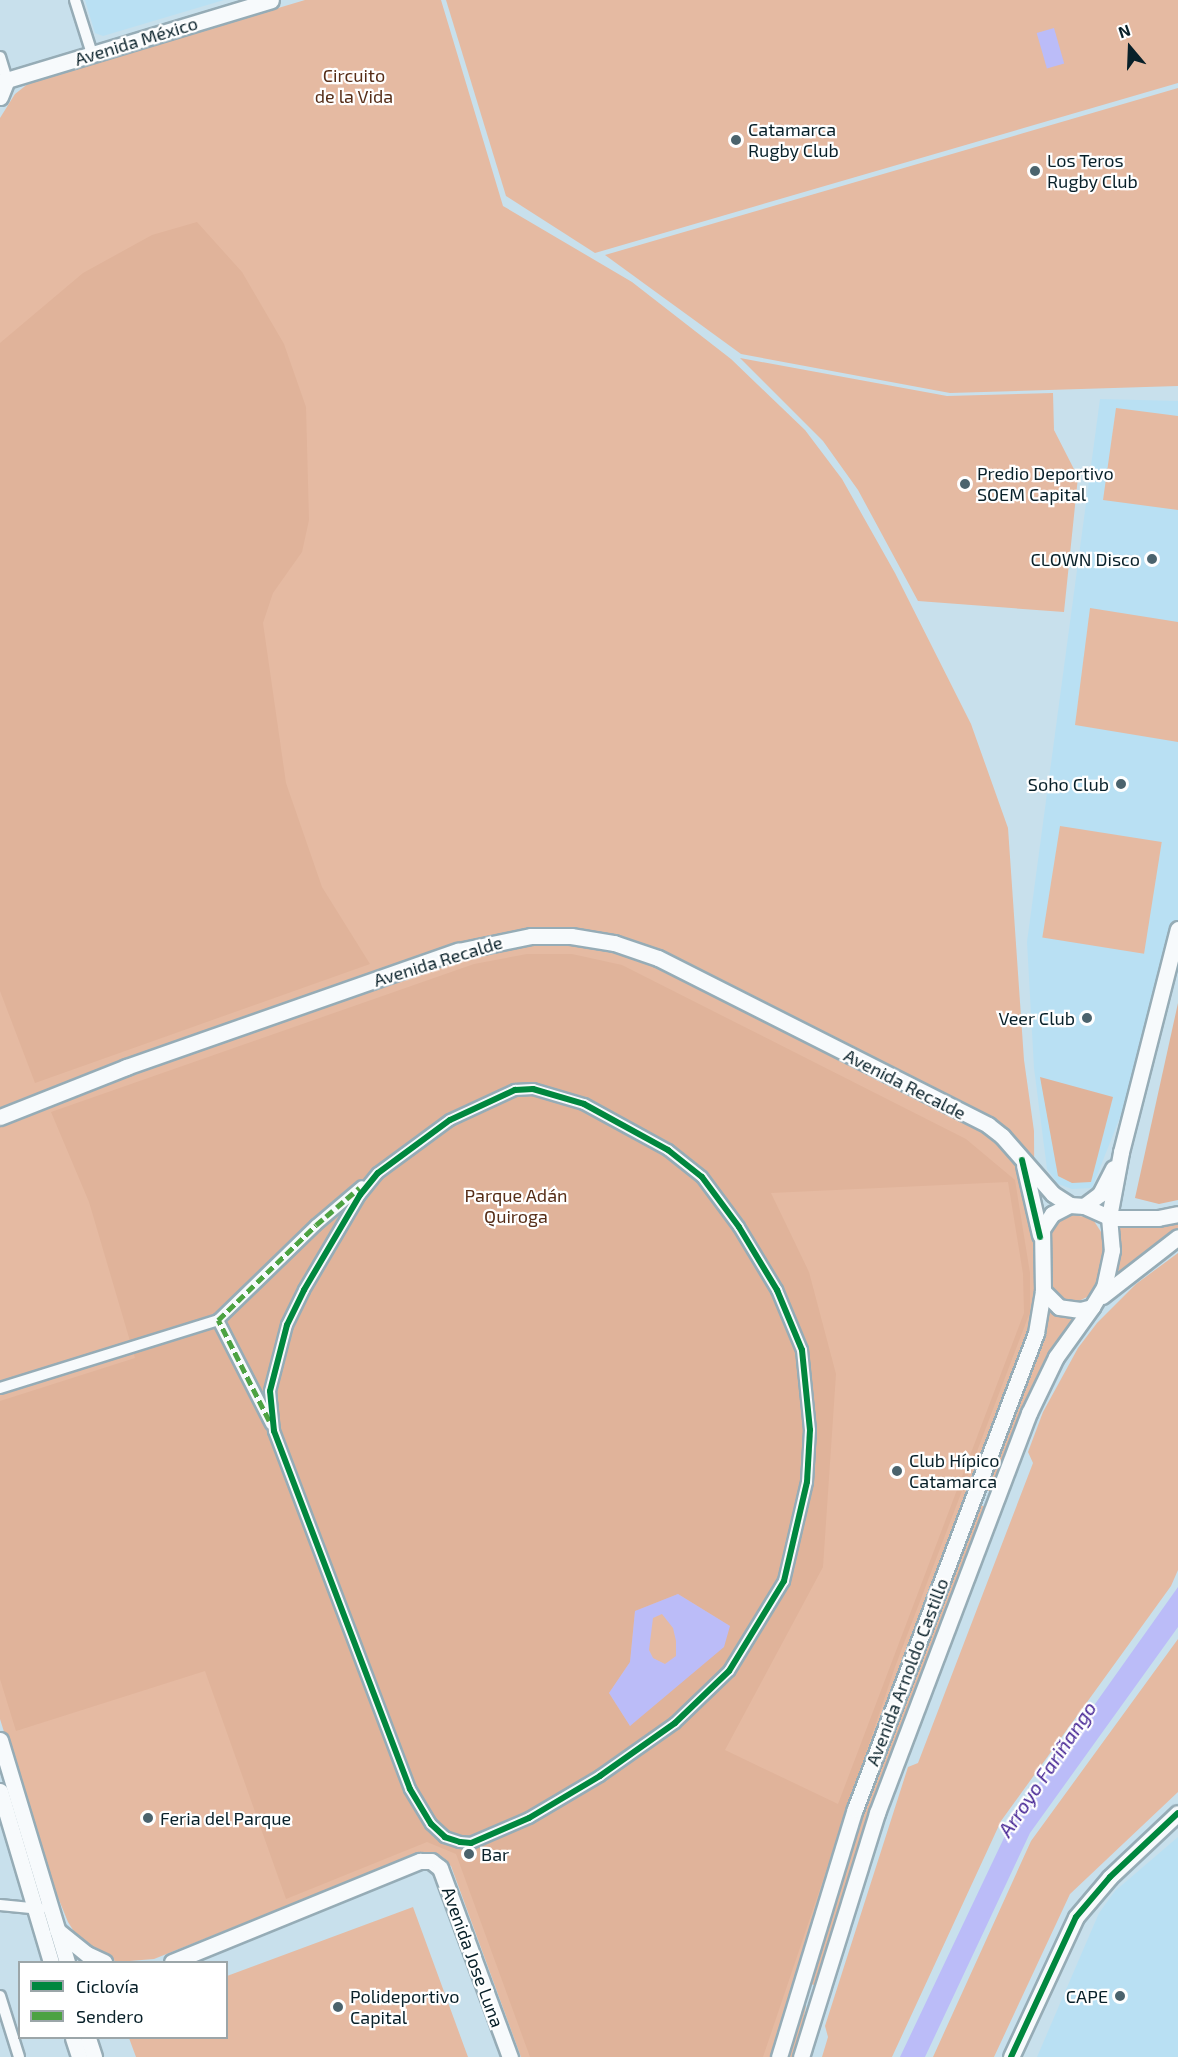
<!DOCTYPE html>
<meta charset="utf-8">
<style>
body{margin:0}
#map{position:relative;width:1178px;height:2057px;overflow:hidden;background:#c8e0ec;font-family:"Exo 2",sans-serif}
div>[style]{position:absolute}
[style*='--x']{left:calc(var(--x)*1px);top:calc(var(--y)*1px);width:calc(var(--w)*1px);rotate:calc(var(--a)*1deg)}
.built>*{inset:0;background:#b9e0f3}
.green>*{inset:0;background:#e5baa2;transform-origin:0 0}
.forest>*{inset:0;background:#e0b39a}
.water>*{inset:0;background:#bbbcf8;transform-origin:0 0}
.roads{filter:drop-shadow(2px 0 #96acb6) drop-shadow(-2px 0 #96acb6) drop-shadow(0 2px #96acb6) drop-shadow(0 -2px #96acb6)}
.street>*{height:10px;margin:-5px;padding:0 5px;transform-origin:5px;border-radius:5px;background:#f7fafc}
.secondary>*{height:15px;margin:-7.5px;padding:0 7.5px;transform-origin:7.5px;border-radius:7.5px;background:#f7fafc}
.quiet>*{height:4.5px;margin-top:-2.25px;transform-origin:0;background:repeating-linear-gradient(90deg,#4ca242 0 9px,transparent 0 13.5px)}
.cycleway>*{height:6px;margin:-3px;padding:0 3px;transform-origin:3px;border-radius:3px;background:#00873e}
.dots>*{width:16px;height:16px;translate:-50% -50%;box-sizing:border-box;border:3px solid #fff;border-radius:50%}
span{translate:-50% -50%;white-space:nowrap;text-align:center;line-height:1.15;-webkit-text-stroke:4.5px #fff;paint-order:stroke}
.street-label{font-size:18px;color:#082029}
.park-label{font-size:18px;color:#562d17}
.poi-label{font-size:18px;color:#082029}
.left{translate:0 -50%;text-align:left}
.right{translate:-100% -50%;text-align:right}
.water-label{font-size:20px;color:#411f91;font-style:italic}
.legend{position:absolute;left:18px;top:1961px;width:210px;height:78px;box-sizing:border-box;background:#fff;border:2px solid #9ca6a9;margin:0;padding:8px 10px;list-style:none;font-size:18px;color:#082029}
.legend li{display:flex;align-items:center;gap:12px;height:30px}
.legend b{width:30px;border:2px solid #9ca6a9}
.north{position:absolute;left:1100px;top:18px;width:60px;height:60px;-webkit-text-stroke:4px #fff;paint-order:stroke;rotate:341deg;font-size:16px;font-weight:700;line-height:24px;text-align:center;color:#082029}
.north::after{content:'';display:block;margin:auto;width:21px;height:27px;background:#082029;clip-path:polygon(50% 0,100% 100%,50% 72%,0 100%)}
</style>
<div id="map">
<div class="built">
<i style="clip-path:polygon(85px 0,224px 0,103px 36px,95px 33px)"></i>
<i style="clip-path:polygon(1100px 399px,1178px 401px,1178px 971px,1092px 1188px,1072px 1189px,1058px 1184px,1047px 1169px,1034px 1068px,1027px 942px)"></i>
<i style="clip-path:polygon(1178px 1837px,1178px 2057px,1037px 2057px,1099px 1913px,1115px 1891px)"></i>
</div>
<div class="green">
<i style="clip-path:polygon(305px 0,441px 0,503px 206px,632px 282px,731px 359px,805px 430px,842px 479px,895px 573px,971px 724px,1008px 828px,1024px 1060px,1034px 1131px,1035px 1313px,797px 1974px,771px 2057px,521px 2057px,451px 1866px,433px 1854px,414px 1855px,154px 1959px,117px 1962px,80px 1941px,68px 1922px,48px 1873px,0 1719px,0 118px,15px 94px,29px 83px)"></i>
<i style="clip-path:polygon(446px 0,1178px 0,1178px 83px,595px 253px,506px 196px)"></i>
<i style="clip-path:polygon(1178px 88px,1178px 386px,950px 393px,741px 354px,605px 255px)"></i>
<i style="clip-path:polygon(740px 358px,947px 396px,1053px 393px,1054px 430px,1078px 477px,1064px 612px,918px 601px,858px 490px,823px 441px)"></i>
<i style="clip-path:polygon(1116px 408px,1178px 416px,1178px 510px,1103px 500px)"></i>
<i style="clip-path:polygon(1090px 608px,1178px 622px,1178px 742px,1075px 725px)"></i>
<i style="left:1060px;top:826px;width:103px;height:113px;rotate:9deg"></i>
<i style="clip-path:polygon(1066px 1214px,1092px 1218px,1105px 1238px,1098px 1283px,1091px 1295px,1077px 1302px,1060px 1299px,1050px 1288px,1045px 1245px,1050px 1225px)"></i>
<i style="clip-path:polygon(1178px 1221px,1178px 1230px,1113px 1277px,1119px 1224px)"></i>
<i style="clip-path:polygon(1178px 1253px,1178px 1570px,1171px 1586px,1001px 1821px,892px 2057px,822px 2057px,828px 2037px,825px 2026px,908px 1767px,918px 1763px,1033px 1463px,1028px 1452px,1043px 1412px,1078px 1348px,1097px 1323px,1136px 1284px)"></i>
<i style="clip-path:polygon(1050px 1309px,1076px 1318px,1039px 1375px,992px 1492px,983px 1489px,1031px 1370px)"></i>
<i style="clip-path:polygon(977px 1504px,986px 1507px,817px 1986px,808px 1983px,854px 1831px)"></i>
<i style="clip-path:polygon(1178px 1639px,1178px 1792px,1070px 1894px,994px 2057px,933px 2057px,1031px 1841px)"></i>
<i style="clip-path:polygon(413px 1907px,468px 2057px,136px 2057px,129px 2038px,226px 2038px,227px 1976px)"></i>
<i style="clip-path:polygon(802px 2004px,806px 2006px,796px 2057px,785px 2057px)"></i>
</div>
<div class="forest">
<i style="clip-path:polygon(197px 222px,242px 272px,284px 344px,306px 407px,309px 520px,302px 552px,273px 593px,263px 623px,286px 783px,322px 887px,370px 964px,35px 1083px,0 991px,0 343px,83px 273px,152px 235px)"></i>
<i style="clip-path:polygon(evenodd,527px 954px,572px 954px,622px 965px,966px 1139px,1015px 1180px,1030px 1273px,1030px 1312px,895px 1667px,763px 2057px,530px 2057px,456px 1854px,427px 1842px,286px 1899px,205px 1671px,16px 1731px,0 1679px,0 1401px,135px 1358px,89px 1202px,51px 1112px,474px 964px,527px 954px,1008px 1182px,1023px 1274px,1024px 1313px,838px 1804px,725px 1750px,823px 1567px,836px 1374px,809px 1272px,771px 1193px,1008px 1182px,527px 954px,678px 1594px,730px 1626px,630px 1726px,609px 1693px,630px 1662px,635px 1611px,678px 1594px)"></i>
<i style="clip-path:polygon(1178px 1003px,1178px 1200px,1159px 1204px,1135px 1198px)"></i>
<i style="clip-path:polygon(1040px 1077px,1113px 1097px,1091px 1182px,1072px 1183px,1058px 1176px)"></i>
</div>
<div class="water">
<i style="left:1054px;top:28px;width:37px;height:18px;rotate:74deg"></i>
<i style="clip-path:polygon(1178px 1587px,1178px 1627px,1030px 1833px,925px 2057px,900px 2057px,1012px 1821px)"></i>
<i style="clip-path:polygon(evenodd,678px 1594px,730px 1626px,724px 1647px,630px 1726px,609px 1693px,630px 1662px,635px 1611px,678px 1594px,662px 1614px,673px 1628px,676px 1641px,676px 1656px,665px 1664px,653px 1658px,649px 1650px,653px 1618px,662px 1614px)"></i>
</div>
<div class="roads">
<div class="street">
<i style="--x:75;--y:0;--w:57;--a:72.5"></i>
<i style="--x:0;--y:57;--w:24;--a:73"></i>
<i style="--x:533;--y:1089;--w:53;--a:16.4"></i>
<i style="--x:584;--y:1104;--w:96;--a:28.7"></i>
<i style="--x:668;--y:1150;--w:43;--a:38.5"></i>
<i style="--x:702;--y:1177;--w:62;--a:53.5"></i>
<i style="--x:739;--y:1227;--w:74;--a:58.9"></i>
<i style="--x:777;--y:1290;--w:65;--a:67.4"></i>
<i style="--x:802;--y:1350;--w:80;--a:84.3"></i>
<i style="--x:810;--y:1430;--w:52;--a:93.3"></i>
<i style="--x:807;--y:1482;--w:102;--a:103.1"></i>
<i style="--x:784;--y:1581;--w:105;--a:121.4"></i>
<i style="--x:729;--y:1671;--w:75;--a:136.1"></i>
<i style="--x:675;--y:1723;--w:92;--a:144.8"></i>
<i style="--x:600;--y:1776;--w:82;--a:149.4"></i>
<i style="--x:529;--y:1818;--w:63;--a:156.7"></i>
<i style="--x:471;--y:1843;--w:11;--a:-175"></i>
<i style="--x:460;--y:1842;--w:16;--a:-162"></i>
<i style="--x:445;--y:1837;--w:19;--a:-137"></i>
<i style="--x:431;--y:1824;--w:41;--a:-121"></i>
<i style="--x:410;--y:1789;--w:383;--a:-110.8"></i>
<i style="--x:274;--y:1431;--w:40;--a:-95.7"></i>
<i style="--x:270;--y:1391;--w:68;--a:-75.6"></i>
<i style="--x:287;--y:1325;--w:39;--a:-64"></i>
<i style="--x:304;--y:1290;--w:110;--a:-59.5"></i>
<i style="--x:360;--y:1195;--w:28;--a:-51"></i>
<i style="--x:378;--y:1173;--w:89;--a:-36.4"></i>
<i style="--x:450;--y:1120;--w:72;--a:-24.8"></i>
<i style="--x:515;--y:1090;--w:18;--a:-3"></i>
<i style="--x:218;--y:1320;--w:117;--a:63"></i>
<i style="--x:0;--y:1388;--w:228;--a:-17.3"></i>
<i style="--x:218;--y:1320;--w:136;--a:-44.1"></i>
<i style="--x:316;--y:1225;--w:60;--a:-40.3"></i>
<i style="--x:0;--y:1905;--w:41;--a:5.6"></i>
<i style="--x:0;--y:1996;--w:64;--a:72.7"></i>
</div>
<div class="secondary">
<i style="--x:0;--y:82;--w:283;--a:-16.8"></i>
<i style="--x:0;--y:97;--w:18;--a:-68"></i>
<i style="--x:0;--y:1117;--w:136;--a:-21.6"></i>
<i style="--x:126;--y:1067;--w:352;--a:-19.3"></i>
<i style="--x:458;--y:951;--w:75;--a:-11.6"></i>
<i style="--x:531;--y:936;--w:40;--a:0"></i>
<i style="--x:571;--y:936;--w:44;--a:9.2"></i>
<i style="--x:614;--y:943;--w:46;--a:18.8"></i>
<i style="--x:658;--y:958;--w:370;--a:26.8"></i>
<i style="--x:988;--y:1125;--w:18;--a:38"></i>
<i style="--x:1002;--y:1136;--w:77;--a:48.7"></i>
<i style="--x:1053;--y:1194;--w:20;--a:33"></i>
<i style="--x:1024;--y:1165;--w:72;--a:77.1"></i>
<i style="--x:1084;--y:1206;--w:20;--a:-37"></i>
<i style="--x:1100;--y:1194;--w:29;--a:-63"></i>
<i style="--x:1109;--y:1217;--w:66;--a:-79.5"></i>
<i style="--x:1121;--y:1152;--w:230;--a:-75.7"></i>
<i style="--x:1110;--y:1218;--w:48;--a:0"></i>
<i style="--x:1158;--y:1218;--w:20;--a:-11"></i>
<i style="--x:1102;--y:1296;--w:96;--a:-37.8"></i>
<i style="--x:0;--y:1740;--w:232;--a:73.2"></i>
<i style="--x:0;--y:1791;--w:178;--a:73.4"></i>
<i style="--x:57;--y:1930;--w:38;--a:39"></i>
<i style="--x:87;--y:1954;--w:19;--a:25"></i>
<i style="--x:172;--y:1962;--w:268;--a:-22.2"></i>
<i style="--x:420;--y:1861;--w:11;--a:0"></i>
<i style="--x:431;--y:1861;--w:11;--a:38"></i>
<i style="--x:440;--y:1868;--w:202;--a:69.7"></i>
<i style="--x:73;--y:2038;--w:20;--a:72"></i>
<i style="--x:88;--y:2038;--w:20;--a:72"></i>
<i style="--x:779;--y:2057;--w:259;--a:-73"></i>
<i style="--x:855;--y:1809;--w:509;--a:-69.18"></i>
<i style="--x:1036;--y:1333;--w:43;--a:-80.5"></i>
<i style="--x:1043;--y:1291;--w:62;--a:-90.9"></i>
<i style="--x:1042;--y:1229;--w:18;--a:-56"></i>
<i style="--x:1052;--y:1214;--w:20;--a:-27"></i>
<i style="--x:1070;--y:1205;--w:14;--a:4"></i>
<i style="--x:1084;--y:1206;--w:27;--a:24"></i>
<i style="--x:1109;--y:1217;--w:33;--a:85"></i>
<i style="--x:1112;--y:1250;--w:38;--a:102"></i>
<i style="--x:1104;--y:1287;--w:23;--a:121"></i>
<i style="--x:1092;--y:1307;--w:12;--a:166"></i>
<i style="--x:1080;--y:1310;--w:21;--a:-172"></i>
<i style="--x:1059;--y:1307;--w:23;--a:-135"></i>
<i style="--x:801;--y:2057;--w:256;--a:-72.7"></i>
<i style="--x:877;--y:1813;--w:428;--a:-69.2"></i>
<i style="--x:1029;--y:1413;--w:62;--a:-64.3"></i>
<i style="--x:1056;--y:1357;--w:62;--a:-54.2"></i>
<i style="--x:1011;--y:2057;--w:154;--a:-65.1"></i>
<i style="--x:1076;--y:1917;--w:52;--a:-49.6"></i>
<i style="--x:1110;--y:1877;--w:93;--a:-43.3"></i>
</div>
</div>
<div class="quiet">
<i style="--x:269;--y:1421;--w:113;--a:-116.8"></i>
<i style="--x:218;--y:1320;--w:136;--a:-44.1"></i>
<i style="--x:316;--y:1225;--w:57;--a:-40.7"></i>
</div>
<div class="cycleway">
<i style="--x:533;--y:1089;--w:53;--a:16.4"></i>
<i style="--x:584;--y:1104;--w:96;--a:28.7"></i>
<i style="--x:668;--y:1150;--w:43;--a:38.5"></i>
<i style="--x:702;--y:1177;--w:62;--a:53.5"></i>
<i style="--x:739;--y:1227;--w:74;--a:58.9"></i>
<i style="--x:777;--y:1290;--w:65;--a:67.4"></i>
<i style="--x:802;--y:1350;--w:80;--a:84.3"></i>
<i style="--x:810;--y:1430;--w:52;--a:93.3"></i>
<i style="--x:807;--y:1482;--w:102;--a:103.1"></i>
<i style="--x:784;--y:1581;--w:105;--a:121.4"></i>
<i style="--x:729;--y:1671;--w:75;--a:136.1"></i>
<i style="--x:675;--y:1723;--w:92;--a:144.8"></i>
<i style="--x:600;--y:1776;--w:82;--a:149.4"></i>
<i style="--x:529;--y:1818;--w:63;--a:156.7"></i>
<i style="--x:471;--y:1843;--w:11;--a:-175"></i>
<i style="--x:460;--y:1842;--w:16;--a:-162"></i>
<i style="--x:445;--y:1837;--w:19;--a:-137"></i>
<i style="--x:431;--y:1824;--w:41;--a:-121"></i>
<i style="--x:410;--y:1789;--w:383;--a:-110.8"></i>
<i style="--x:274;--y:1431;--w:40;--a:-95.7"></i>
<i style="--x:270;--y:1391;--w:68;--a:-75.6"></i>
<i style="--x:287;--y:1325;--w:39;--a:-64"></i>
<i style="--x:304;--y:1290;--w:110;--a:-59.5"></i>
<i style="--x:360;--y:1195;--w:28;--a:-51"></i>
<i style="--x:378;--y:1173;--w:89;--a:-36.4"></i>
<i style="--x:450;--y:1120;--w:72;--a:-24.8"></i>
<i style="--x:515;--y:1090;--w:18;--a:-3"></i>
<i style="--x:1022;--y:1160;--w:79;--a:76.8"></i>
<i style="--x:1011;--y:2057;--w:154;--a:-65.1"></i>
<i style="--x:1076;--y:1917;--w:52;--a:-49.6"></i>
<i style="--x:1110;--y:1877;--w:93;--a:-43.3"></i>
</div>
<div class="dots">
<i style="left:736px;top:140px;background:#4b636d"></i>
<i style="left:1035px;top:171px;background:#4b636d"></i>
<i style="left:965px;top:484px;background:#4b636d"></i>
<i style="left:1152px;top:559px;background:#4b636d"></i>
<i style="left:1121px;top:784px;background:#4b636d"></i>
<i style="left:1087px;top:1018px;background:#4b636d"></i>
<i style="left:897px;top:1471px;background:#4b636d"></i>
<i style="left:148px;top:1818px;background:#4b636d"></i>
<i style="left:469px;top:1854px;background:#4b636d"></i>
<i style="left:1120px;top:1996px;background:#4b636d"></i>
<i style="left:338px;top:2007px;background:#4b636d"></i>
</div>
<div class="street-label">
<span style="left:136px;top:41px;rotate:-17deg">Avenida México</span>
<span style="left:438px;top:961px;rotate:-17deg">Avenida Recalde</span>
<span style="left:905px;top:1084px;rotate:27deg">Avenida Recalde</span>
<span style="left:907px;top:1672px;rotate:-69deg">Avenida Arnoldo Castillo</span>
<span style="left:473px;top:1957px;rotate:70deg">Avenida Jose Luna</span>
</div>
<div class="park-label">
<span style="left:354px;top:86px">Circuito<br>de la Vida</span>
<span style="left:516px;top:1206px">Parque Adán<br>Quiroga</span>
</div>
<div class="poi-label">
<span class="left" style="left:748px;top:140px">Catamarca<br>Rugby Club</span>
<span class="left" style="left:1047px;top:171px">Los Teros<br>Rugby Club</span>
<span class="left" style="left:977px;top:484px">Predio Deportivo<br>SOEM Capital</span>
<span class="right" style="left:1140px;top:559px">CLOWN Disco</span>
<span class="right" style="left:1109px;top:784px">Soho Club</span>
<span class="right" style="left:1075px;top:1018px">Veer Club</span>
<span class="left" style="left:909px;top:1471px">Club Hípico<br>Catamarca</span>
<span class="left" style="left:160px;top:1818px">Feria del Parque</span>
<span class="left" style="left:481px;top:1854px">Bar</span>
<span class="right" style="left:1108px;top:1996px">CAPE</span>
<span class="left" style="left:350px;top:2007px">Polideportivo<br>Capital</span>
</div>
<div class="water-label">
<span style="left:1047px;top:1769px;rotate:-56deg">Arroyo Fariñango</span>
</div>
<ul class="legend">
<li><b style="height:8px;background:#00873e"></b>Ciclovía</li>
<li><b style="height:8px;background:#4ca242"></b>Sendero</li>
</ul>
<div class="north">N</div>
</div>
